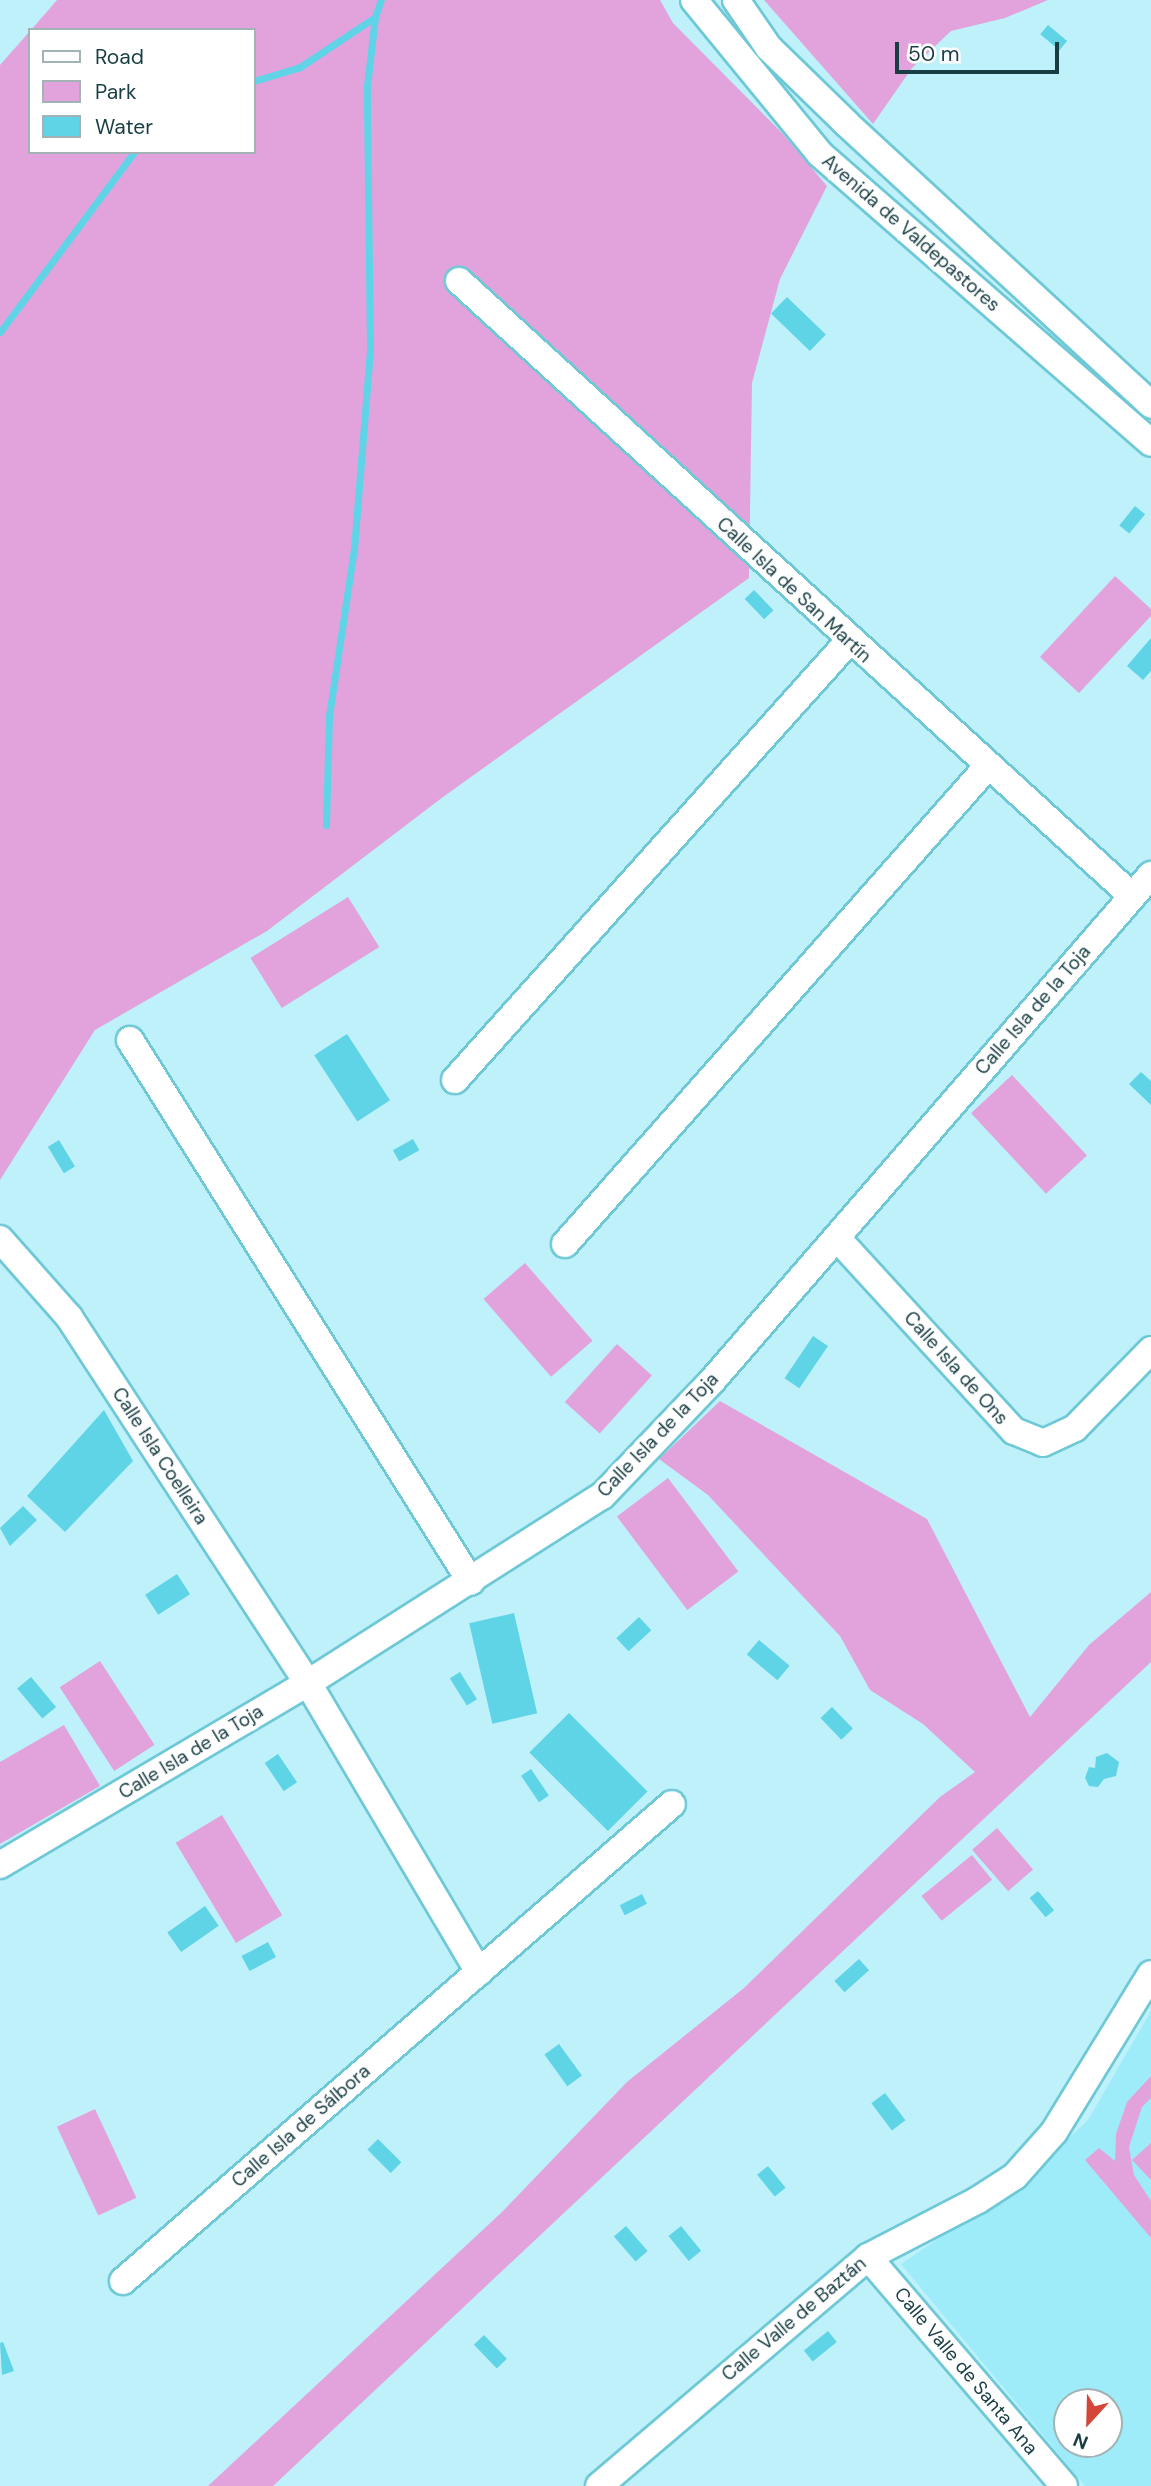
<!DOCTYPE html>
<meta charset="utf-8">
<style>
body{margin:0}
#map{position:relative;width:1151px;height:2486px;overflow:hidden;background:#bef1fa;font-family:"DM Sans",sans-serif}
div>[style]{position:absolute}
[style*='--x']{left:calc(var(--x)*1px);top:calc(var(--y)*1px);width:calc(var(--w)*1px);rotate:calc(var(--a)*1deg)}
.built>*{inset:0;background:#9eecfa}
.green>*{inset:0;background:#e2a3dd;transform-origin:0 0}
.water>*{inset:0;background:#5fd4e7;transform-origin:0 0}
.stream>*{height:7px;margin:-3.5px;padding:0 3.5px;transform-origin:3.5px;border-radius:3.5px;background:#5fd4e7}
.roads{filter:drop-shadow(2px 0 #6ec8d6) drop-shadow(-2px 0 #6ec8d6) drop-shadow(0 2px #6ec8d6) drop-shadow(0 -2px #6ec8d6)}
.minor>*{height:26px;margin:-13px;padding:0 13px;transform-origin:13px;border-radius:13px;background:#fff}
span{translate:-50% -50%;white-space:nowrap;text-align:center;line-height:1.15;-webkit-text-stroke:7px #fff;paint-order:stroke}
.street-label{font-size:19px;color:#183e44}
.legend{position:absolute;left:28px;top:28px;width:228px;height:126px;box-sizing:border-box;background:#fff;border:2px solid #a3b2b4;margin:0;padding:9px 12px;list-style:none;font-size:21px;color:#183e44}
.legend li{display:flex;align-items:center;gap:14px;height:35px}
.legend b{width:35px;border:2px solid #a3b2b4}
.north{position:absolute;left:1053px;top:2388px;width:70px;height:70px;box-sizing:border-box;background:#fff;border:2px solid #a3b2b4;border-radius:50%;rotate:202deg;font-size:19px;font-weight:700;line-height:28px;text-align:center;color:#183e44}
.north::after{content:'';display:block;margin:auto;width:24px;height:32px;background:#d44638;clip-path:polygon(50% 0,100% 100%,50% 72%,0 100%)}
.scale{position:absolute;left:895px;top:42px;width:164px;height:32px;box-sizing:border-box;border:4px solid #183e44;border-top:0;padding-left:9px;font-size:21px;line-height:24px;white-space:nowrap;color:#183e44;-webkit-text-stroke:5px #fff;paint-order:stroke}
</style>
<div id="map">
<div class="built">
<i style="clip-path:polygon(evenodd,1151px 2011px,1151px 2486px,1085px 2486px,901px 2264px,1024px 2180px,1088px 2120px,1151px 2011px,1067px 2402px,1109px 2402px,1109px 2444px,1067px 2444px,1067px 2402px)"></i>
</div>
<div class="green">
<i style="clip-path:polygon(57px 0,660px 0,673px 23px,782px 133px,827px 186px,780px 279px,752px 383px,749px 578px,443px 797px,267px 931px,95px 1030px,0 1180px,0 65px,30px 31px,30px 152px,254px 152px,254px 30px,31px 30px)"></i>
<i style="clip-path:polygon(764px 0,1048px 0,1005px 18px,951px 31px,912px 68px,873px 124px)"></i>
<i style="clip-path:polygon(1115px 576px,1151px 609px,1151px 616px,1079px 693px,1040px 657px)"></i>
<i style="left:348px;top:897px;width:59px;height:115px;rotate:58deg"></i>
<i style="left:1012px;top:1075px;width:110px;height:56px;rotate:47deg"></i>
<i style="left:525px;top:1263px;width:103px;height:55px;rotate:49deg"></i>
<i style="left:617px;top:1344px;width:47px;height:78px;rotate:42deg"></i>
<i style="clip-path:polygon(720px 1401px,927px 1519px,1030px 1717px,1089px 1645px,1151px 1592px,1151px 1662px,273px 2486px,208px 2486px,502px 2212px,627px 2082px,744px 1988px,940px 1797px,975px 1772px,923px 1724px,870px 1690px,840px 1636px,708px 1495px,659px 1459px)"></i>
<i style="left:668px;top:1478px;width:117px;height:64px;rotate:53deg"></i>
<i style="left:100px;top:1661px;width:100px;height:48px;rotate:57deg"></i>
<i style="clip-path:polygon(64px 1725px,100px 1786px,0 1844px,0 1762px)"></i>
<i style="left:222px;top:1815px;width:117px;height:54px;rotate:59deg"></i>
<i style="left:997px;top:1828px;width:55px;height:33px;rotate:49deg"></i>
<i style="left:972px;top:1855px;width:32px;height:65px;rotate:51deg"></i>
<i style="clip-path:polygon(1151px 2076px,1151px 2098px,1142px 2107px,1129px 2147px,1134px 2175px,1151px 2201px,1151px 2238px,1085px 2160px,1099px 2148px,1115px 2161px,1116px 2134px,1127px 2102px)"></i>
<i style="left:95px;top:2109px;width:98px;height:42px;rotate:65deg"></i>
<i style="clip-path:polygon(1151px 2143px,1151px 2180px,1132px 2160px)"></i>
</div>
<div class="water">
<i style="left:1048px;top:25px;width:25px;height:12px;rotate:40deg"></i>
<i style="left:787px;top:297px;width:54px;height:23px;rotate:44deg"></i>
<i style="left:1135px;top:506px;width:13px;height:25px;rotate:39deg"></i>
<i style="left:754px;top:590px;width:28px;height:13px;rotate:46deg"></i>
<i style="clip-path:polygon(1151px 638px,1151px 671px,1143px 680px,1127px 666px)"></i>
<i style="left:347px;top:1034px;width:79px;height:39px;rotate:57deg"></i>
<i style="clip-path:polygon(1141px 1072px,1151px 1081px,1151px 1105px,1129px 1084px)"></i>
<i style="left:413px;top:1139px;width:13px;height:23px;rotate:61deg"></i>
<i style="left:59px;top:1140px;width:31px;height:13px;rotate:59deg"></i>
<i style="left:813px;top:1336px;width:18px;height:51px;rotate:34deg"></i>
<i style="clip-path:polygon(104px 1410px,133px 1461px,65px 1532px,27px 1496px)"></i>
<i style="clip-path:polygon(23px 1506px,37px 1520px,10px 1546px,0 1528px)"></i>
<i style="left:177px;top:1574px;width:24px;height:38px;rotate:57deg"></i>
<i style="left:514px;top:1613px;width:103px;height:46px;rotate:77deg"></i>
<i style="left:639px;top:1617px;width:18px;height:31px;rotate:47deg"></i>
<i style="left:759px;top:1640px;width:40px;height:19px;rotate:40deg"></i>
<i style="left:460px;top:1672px;width:32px;height:12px;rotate:58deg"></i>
<i style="left:31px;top:1677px;width:39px;height:18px;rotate:50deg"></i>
<i style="left:832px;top:1707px;width:30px;height:16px;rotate:46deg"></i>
<i style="left:569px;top:1713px;width:111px;height:56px;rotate:45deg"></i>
<i style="clip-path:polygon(1107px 1753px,1119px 1762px,1116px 1776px,1104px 1779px,1098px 1787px,1089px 1786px,1085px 1778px,1089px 1767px,1095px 1768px,1096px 1757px)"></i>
<i style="left:278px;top:1754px;width:34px;height:16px;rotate:56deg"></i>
<i style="left:531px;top:1769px;width:32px;height:12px;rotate:56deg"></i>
<i style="left:1038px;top:1891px;width:25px;height:11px;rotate:50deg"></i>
<i style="left:642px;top:1894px;width:11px;height:25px;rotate:63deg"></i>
<i style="left:205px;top:1906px;width:24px;height:46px;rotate:55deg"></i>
<i style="left:268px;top:1942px;width:17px;height:30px;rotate:62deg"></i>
<i style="left:859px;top:1959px;width:15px;height:33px;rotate:48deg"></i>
<i style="left:559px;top:2044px;width:39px;height:18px;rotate:54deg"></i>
<i style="left:885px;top:2093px;width:34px;height:17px;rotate:53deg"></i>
<i style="left:378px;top:2139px;width:33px;height:15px;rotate:45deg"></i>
<i style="left:768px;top:2166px;width:28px;height:14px;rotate:51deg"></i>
<i style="left:626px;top:2226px;width:33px;height:16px;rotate:49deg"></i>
<i style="left:681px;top:2226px;width:32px;height:16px;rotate:51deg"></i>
<i style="left:828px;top:2331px;width:14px;height:31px;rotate:51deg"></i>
<i style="left:484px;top:2335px;width:33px;height:14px;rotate:46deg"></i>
<i style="clip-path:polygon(3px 2342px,14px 2371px,2px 2375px,0 2343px)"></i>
</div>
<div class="stream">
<i style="--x:254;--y:81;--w:48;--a:-16.9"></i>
<i style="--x:300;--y:67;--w:90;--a:-33.7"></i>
<i style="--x:375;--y:17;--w:18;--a:-71"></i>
<i style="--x:0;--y:332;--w:224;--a:-53.3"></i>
<i style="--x:326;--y:825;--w:109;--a:-88.4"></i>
<i style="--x:329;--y:716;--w:169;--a:-81.5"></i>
<i style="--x:354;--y:549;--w:200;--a:-85.4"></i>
<i style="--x:370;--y:350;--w:264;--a:-90.7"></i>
<i style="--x:367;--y:86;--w:69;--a:-83.4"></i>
</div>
<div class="roads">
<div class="minor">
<i style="--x:694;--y:0;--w:199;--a:50.7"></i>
<i style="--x:820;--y:154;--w:439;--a:41.1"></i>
<i style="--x:736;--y:0;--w:58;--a:55.5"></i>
<i style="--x:769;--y:48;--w:107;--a:44.2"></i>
<i style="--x:846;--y:123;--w:415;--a:42.7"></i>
<i style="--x:459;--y:281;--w:912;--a:42.42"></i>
<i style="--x:130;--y:1040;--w:640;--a:57.82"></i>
<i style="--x:455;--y:1080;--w:590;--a:-48.09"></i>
<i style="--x:837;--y:1238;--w:262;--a:47.5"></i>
<i style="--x:1014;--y:1431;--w:31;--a:22"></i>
<i style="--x:1043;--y:1443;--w:35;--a:-25"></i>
<i style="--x:1075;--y:1428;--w:109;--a:-45.7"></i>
<i style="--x:0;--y:1239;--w:104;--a:48.5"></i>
<i style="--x:69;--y:1317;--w:437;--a:56.9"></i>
<i style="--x:308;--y:1683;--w:336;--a:59.4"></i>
<i style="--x:565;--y:1244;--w:638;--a:-48.49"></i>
<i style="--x:0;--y:1865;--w:358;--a:-30.6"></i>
<i style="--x:308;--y:1683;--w:348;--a:-32.5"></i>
<i style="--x:602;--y:1496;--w:159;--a:-46.3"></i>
<i style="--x:712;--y:1381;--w:670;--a:-49.06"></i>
<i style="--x:868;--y:2257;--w:301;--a:49.4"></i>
<i style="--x:123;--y:2281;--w:727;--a:-40.99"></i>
<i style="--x:599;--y:2486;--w:353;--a:-40.4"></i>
<i style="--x:868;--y:2257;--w:124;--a:-27.4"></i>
<i style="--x:978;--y:2200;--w:44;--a:-33"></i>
<i style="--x:1015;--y:2176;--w:59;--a:-48.4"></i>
<i style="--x:1054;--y:2132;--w:185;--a:-58.5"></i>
</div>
</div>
<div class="street-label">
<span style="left:911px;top:233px;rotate:41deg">Avenida de Valdepastores</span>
<span style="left:794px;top:590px;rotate:43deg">Calle Isla de San Martín</span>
<span style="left:1033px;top:1010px;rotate:-49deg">Calle Isla de la Toja</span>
<span style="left:956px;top:1368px;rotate:48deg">Calle Isla de Ons</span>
<span style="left:658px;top:1435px;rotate:-46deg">Calle Isla de la Toja</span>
<span style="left:160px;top:1456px;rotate:57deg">Calle Isla Coelleira</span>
<span style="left:191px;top:1752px;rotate:-31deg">Calle Isla de la Toja</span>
<span style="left:301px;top:2126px;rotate:-41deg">Calle Isla de Sálbora</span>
<span style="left:794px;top:2319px;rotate:-40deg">Calle Valle de Baztán</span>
<span style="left:966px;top:2371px;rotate:50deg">Calle Valle de Santa Ana</span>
</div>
<ul class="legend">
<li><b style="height:9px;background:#fff"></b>Road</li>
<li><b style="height:19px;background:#e2a3dd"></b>Park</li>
<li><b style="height:19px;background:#5fd4e7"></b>Water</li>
</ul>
<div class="north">N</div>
<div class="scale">50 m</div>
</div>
